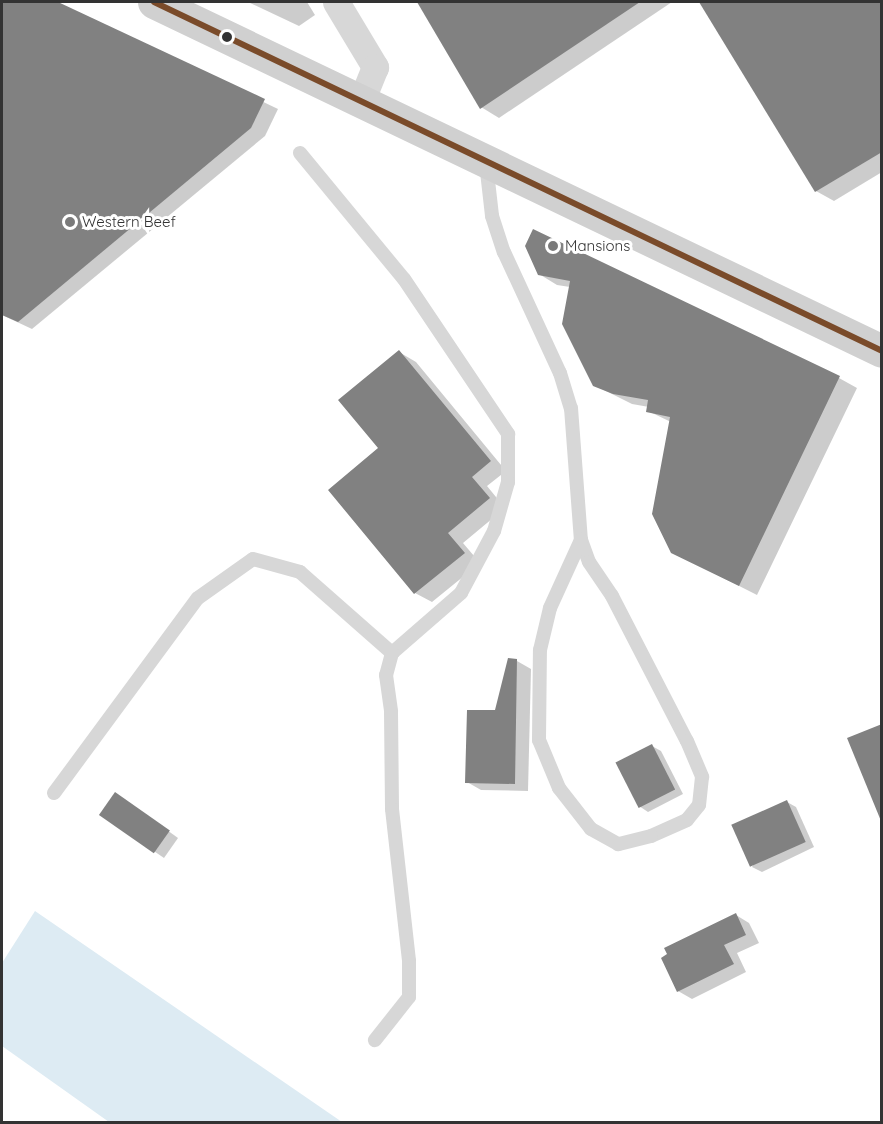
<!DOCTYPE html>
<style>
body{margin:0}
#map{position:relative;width:883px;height:1124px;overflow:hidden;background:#fff;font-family:Quicksand,sans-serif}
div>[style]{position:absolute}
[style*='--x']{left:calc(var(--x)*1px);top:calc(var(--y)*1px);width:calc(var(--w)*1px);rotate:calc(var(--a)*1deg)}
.water>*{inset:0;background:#ddebf3}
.shadow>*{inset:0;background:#0003}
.building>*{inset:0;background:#818181;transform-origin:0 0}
.lane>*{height:14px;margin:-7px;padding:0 7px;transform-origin:7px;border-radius:7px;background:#d7d7d7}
.street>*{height:27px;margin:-13.5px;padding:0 13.5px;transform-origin:13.5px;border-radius:13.5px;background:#d7d7d7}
.secondary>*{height:33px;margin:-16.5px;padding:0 16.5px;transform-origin:16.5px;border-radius:16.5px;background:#d0d0d0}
.bus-1>*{height:6px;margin:-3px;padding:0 3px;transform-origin:3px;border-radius:3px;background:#7a4b2a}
.dots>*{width:16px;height:16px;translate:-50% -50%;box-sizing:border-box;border:3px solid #fff;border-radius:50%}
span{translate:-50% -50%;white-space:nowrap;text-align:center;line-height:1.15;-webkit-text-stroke:6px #fff;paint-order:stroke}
.poi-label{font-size:15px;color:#333}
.left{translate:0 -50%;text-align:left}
.frame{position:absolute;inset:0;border:3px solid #333;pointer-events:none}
</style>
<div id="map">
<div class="water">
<i style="clip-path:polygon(35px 911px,342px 1122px,109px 1122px,2px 1046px,2px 963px)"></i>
</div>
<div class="shadow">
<i style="clip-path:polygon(2px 2px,54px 2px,278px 109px,265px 136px,32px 329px,2px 315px)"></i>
<i style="clip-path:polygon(248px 2px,307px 2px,315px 15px,299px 26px)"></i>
<i style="clip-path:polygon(419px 2px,672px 2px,499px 118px,481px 107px)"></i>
<i style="clip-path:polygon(701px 2px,882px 2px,882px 172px,834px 201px,816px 191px)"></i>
<i style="clip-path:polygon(526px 246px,839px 378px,857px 388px,757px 595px,672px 552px,671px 422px,648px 411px,649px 407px,632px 404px,594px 385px,570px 287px,557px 285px,539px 274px)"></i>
<i style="clip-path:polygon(399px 352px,416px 362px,506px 471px,487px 486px,505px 508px,463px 543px,480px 563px,432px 602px,415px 593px,330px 490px,380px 449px)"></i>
<i style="clip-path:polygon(517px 661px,531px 669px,528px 791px,481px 790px,467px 782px)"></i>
<i style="clip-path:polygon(652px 746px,661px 751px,683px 794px,648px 812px,639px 806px)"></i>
<i style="clip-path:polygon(124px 799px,178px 838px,164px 858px,101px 815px)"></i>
<i style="clip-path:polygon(787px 802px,796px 807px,814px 847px,762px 872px,752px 867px)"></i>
<i style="clip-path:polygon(736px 915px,749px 923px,759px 943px,737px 953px,746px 972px,692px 999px,678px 991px)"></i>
</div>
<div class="building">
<i style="clip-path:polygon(2px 2px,58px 2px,265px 99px,251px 128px,18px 322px,2px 315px)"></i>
<i style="clip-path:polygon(417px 2px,640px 2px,480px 109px)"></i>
<i style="clip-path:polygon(699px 2px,882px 2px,882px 152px,815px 192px)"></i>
<i style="clip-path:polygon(533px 229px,840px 376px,739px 586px,671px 553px,652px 514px,670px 417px,646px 412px,648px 400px,613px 394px,593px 386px,562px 324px,570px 281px,538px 275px,525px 246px)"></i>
<i style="clip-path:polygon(399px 350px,491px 461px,472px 477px,490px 498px,448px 533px,465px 553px,414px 594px,328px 490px,378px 448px,338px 400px)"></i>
<i style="clip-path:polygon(508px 658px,517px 659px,515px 784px,465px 783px,467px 710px,495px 710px)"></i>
<i style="clip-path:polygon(882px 724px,882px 821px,881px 821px,847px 738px)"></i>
<i style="left:652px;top:744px;width:51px;height:41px;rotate:63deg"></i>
<i style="left:115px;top:792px;width:67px;height:28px;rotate:35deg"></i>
<i style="left:787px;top:800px;width:46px;height:61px;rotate:66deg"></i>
<i style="clip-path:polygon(736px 913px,746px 935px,724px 945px,734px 964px,677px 992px,661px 958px,667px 954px,664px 948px)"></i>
</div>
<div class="lane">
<i style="--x:300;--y:153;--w:163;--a:50.5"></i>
<i style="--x:404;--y:279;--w:187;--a:56.1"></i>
<i style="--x:508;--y:434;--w:48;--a:90"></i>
<i style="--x:508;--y:482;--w:51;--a:105.9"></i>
<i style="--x:494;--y:531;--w:70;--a:118"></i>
<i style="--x:461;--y:593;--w:91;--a:139"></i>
<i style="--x:392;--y:653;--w:23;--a:105"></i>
<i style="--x:386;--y:675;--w:37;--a:82"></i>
<i style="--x:391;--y:712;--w:97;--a:89.4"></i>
<i style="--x:392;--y:809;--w:153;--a:83.6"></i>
<i style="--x:409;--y:961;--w:36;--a:90"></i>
<i style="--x:409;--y:997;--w:55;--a:128.3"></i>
<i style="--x:486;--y:163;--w:53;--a:83.5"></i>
<i style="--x:492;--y:216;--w:38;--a:72"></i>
<i style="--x:504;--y:252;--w:133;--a:65.2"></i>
<i style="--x:560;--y:373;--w:37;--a:73"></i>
<i style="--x:571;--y:408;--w:132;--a:85.7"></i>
<i style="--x:581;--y:540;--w:23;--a:70"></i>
<i style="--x:589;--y:562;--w:41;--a:55.9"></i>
<i style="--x:612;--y:596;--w:163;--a:62.7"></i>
<i style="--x:687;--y:741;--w:39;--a:67"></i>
<i style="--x:702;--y:777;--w:28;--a:96"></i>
<i style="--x:699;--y:805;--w:19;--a:129"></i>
<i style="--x:687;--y:820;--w:39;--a:156"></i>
<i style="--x:651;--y:836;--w:34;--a:166"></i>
<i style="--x:618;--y:844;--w:31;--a:-151"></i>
<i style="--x:591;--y:829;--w:52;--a:-128"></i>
<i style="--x:559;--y:788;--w:52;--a:-112.6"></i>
<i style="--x:539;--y:740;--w:90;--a:-89.4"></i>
<i style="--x:540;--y:650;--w:43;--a:-76.6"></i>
<i style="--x:550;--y:608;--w:75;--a:-65.5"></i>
<i style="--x:54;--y:793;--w:242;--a:-53.6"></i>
<i style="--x:198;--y:598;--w:67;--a:-35.3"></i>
<i style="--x:253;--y:559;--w:49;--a:15.5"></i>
<i style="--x:300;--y:572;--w:123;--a:41.4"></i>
</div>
<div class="street">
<i style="--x:336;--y:2;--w:76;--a:59"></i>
<i style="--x:375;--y:67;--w:38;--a:112"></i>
</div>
<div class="secondary">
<i style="--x:154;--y:2;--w:807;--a:25.61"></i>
</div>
<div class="bus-1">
<i style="--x:154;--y:2;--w:807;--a:25.61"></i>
</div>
<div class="dots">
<i style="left:227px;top:37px;background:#333"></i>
<i style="left:70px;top:222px;background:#7a7a7a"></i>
<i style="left:553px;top:246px;background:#7a7a7a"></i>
</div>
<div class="poi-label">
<span class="left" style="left:82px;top:222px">Western Beef</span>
<span class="left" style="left:565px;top:246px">Mansions</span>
</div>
<div class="frame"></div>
</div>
